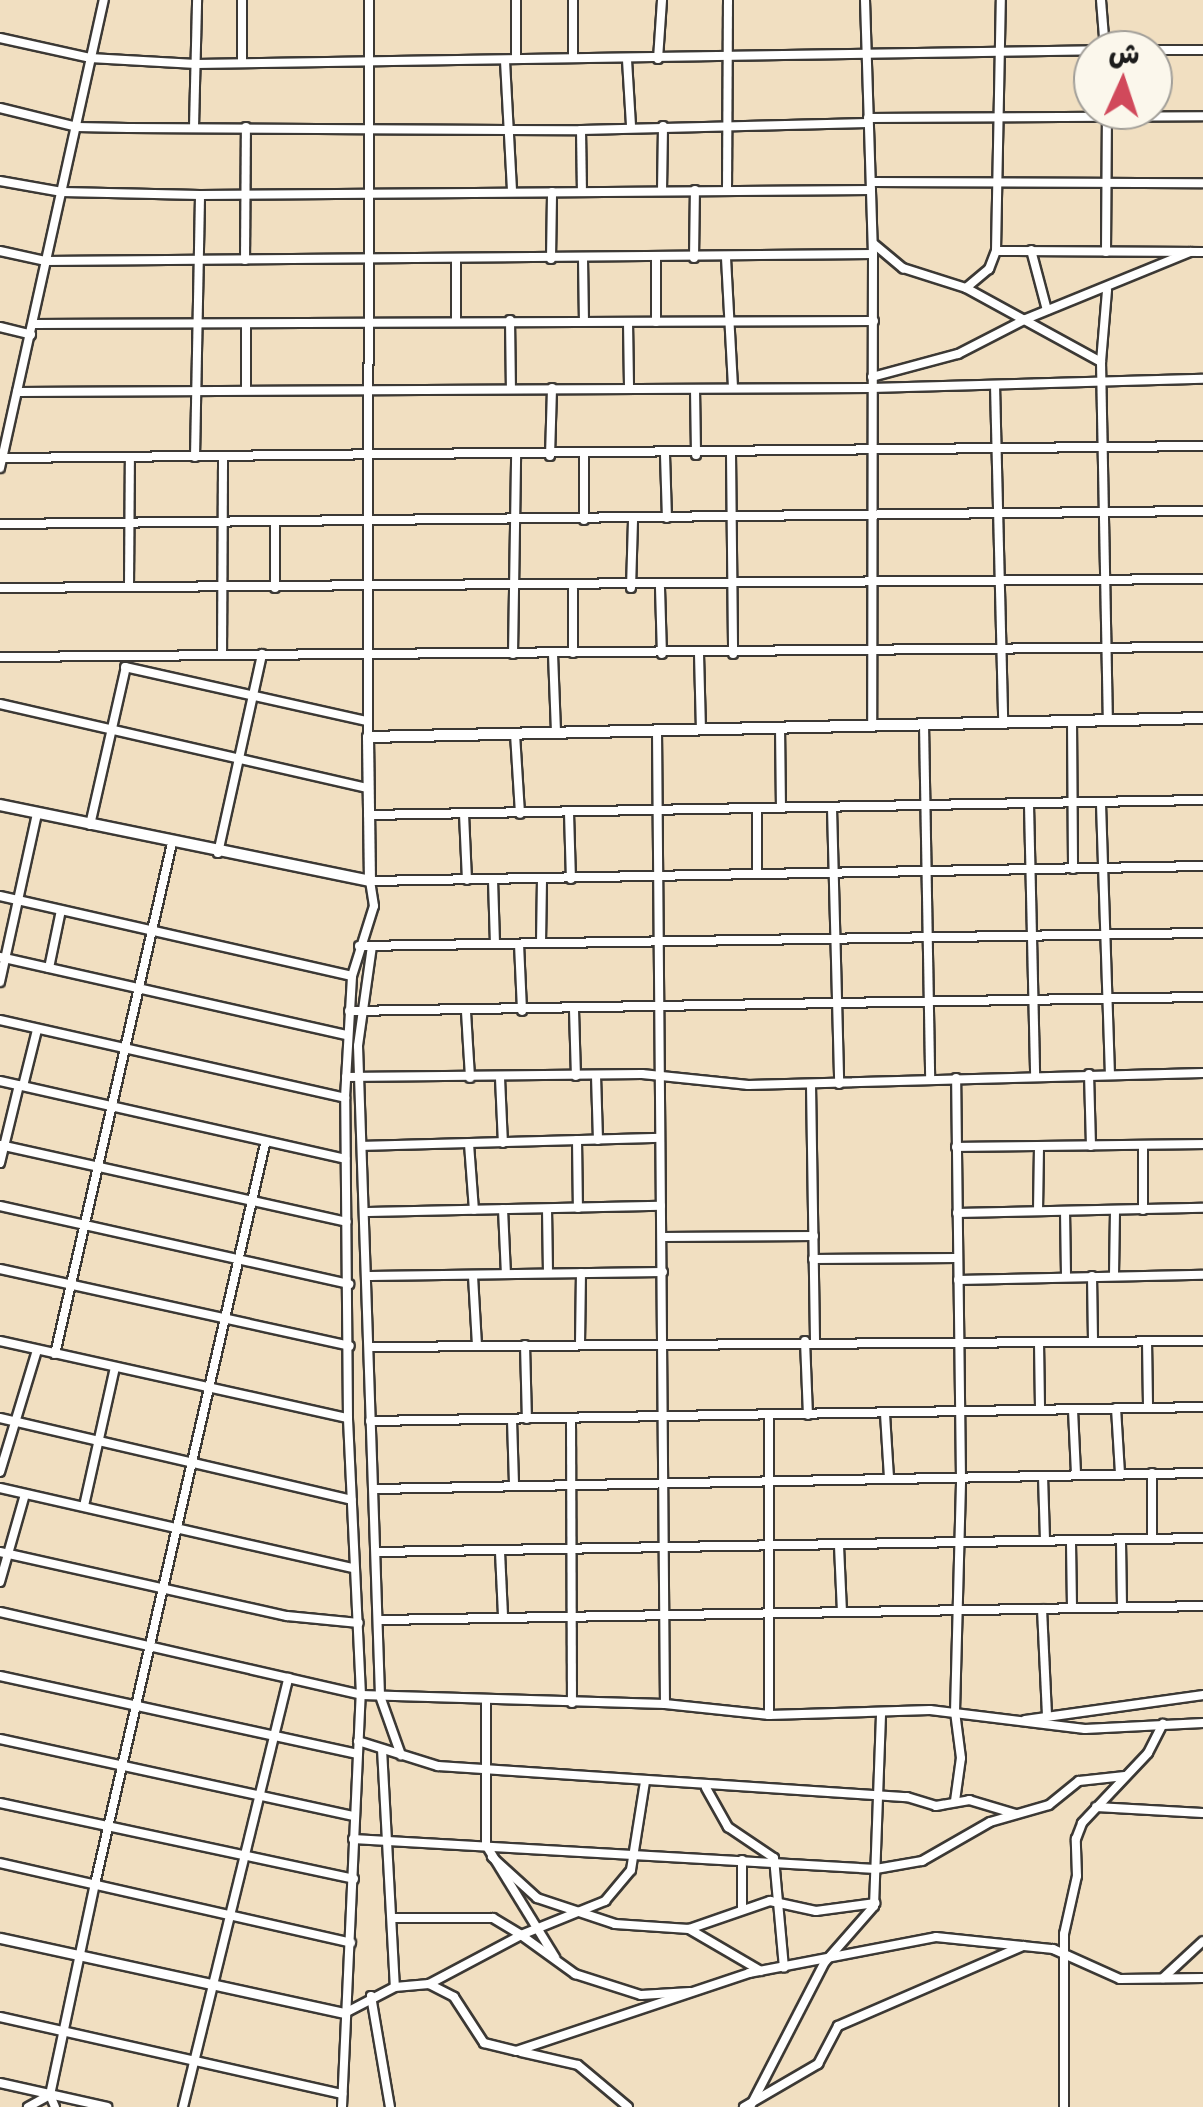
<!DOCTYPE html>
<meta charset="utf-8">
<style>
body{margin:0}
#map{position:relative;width:1203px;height:2107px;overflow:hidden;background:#f1dfc1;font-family:"Playpen Sans","Playpen Sans Arabic",sans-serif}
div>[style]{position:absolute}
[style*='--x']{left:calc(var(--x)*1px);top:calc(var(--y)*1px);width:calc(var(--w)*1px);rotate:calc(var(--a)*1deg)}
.roads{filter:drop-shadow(2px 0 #3c3935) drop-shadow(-2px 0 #3c3935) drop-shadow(0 2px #3c3935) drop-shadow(0 -2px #3c3935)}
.minor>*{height:8px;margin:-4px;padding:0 4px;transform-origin:4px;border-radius:4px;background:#fff}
.tertiary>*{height:9px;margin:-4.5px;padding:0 4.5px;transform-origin:4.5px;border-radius:4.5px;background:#fff}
.secondary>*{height:10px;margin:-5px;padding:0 5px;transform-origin:5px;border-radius:5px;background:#fff}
span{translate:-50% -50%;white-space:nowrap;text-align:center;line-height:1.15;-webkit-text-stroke:10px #fbf7ec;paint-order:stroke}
.north{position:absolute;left:1073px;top:30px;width:100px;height:100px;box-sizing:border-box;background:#fbf7ec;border:2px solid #a29f99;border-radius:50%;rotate:3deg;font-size:28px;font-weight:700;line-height:40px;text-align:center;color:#1c1c1c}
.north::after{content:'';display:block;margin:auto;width:35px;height:45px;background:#d1495b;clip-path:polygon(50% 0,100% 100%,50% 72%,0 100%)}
</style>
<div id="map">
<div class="roads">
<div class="minor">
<i style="--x:865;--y:0;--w:254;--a:88.2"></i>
<i style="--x:873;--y:254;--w:471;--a:90.1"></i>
<i style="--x:1101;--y:0;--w:50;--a:85.4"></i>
<i style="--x:0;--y:38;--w:92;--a:12.5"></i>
<i style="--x:90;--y:58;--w:106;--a:3.2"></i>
<i style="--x:196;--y:64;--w:919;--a:-0.87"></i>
<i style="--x:1153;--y:50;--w:50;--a:0"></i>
<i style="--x:516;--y:57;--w:57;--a:-90"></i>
<i style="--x:573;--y:57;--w:57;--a:-90"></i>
<i style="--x:658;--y:59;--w:59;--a:-86.1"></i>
<i style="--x:627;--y:60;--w:65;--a:86.5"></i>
<i style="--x:242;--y:61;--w:61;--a:-90"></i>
<i style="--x:505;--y:61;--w:131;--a:86.9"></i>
<i style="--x:0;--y:108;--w:79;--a:13.9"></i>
<i style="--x:77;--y:127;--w:51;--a:1.1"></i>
<i style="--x:128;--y:128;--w:453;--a:0.3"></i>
<i style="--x:581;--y:130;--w:287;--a:-1.4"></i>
<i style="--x:868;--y:118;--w:335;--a:-0.3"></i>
<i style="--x:194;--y:127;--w:127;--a:-88.6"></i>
<i style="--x:581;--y:130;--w:62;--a:89.1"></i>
<i style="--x:0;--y:181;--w:63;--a:10.1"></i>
<i style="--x:62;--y:192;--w:138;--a:1.2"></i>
<i style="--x:200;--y:195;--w:671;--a:-0.43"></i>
<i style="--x:871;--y:182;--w:332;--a:0.2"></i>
<i style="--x:727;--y:190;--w:190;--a:-89.7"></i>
<i style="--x:662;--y:191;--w:65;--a:-89.1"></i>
<i style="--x:874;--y:244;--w:38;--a:40"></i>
<i style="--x:903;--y:268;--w:66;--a:17.6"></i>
<i style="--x:966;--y:288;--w:154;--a:28.7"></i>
<i style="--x:1101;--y:362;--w:358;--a:88.9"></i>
<i style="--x:1031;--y:250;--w:62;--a:75.1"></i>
<i style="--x:0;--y:251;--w:46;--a:12.5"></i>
<i style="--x:45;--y:261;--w:828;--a:-0.48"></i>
<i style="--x:996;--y:251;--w:207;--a:0.3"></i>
<i style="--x:1106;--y:252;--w:142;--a:-89.6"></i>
<i style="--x:656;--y:258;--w:64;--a:90"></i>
<i style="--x:694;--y:258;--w:68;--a:-89.2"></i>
<i style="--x:726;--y:258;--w:130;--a:86.9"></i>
<i style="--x:551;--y:259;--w:67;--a:-89.1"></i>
<i style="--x:583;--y:259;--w:61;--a:89.1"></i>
<i style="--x:245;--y:260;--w:133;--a:-89.6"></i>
<i style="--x:966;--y:288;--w:30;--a:-40"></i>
<i style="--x:989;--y:269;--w:19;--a:-69"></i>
<i style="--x:996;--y:251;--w:251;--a:-88.9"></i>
<i style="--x:510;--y:320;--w:68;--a:89.2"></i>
<i style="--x:456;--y:322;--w:63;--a:-90"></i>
<i style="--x:628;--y:322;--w:66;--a:89.1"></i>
<i style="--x:33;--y:324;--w:841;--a:-0.2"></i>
<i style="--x:0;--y:327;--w:32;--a:14"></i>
<i style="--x:1101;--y:362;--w:72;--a:-85.2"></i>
<i style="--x:872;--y:377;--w:89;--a:-15"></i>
<i style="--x:958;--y:354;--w:76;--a:-27.2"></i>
<i style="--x:1026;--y:319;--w:177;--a:-22.2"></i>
<i style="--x:995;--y:385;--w:337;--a:88.6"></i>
<i style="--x:246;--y:389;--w:63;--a:-90"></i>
<i style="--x:695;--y:389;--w:66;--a:89.1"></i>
<i style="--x:17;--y:392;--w:854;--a:-0.27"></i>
<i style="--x:871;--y:388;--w:332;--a:-1.6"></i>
<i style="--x:731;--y:454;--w:200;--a:89.4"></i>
<i style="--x:665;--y:455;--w:63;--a:88.2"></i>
<i style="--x:550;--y:456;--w:68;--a:-88.3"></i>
<i style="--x:584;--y:456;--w:64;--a:90"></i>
<i style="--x:195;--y:457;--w:262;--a:-88.9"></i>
<i style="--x:2;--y:458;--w:1201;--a:-0.57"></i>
<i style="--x:0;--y:468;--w:479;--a:-77.5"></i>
<i style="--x:275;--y:523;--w:65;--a:90"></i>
<i style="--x:0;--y:524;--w:1203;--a:-0.62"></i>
<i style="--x:129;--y:587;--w:129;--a:-89.6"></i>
<i style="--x:0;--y:588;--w:1203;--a:-0.43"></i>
<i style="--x:631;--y:588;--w:69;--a:-88.3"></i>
<i style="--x:660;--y:588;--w:66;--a:88.3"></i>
<i style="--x:573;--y:653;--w:64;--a:-90"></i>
<i style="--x:513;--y:654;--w:198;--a:-89.1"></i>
<i style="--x:553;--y:654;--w:79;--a:87.8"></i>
<i style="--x:699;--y:654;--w:75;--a:88.5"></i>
<i style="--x:222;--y:655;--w:198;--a:-89.7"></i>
<i style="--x:0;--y:657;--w:1203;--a:-0.48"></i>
<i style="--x:125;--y:667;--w:248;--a:12.6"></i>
<i style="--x:0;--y:704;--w:376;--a:12.9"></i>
<i style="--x:1072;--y:721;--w:148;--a:89.6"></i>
<i style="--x:924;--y:724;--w:356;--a:89"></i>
<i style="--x:780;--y:727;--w:81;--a:89.3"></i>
<i style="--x:657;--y:731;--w:973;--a:89.53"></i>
<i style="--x:515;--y:734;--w:80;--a:86.4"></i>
<i style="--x:368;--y:737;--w:737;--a:-89.92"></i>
<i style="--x:1101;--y:804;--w:269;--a:88.1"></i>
<i style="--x:1029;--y:805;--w:269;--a:88.7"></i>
<i style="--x:832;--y:808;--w:276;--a:88.5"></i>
<i style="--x:757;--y:809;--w:64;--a:90"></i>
<i style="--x:569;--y:813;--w:66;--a:88.3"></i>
<i style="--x:464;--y:814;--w:66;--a:87.4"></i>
<i style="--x:368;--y:815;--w:835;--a:-1.03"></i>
<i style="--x:90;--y:825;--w:162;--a:-77.2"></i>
<i style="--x:218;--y:853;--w:204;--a:-77.5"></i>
<i style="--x:493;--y:880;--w:64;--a:88.2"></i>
<i style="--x:0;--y:896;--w:361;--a:12.8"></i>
<i style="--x:541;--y:943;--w:63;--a:-89.1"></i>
<i style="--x:519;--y:944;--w:67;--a:87.4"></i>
<i style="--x:359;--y:946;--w:844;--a:-0.88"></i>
<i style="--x:372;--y:946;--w:101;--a:98"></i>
<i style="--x:358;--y:1046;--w:650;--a:88.06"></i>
<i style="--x:380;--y:1696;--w:63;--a:70.4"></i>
<i style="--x:0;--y:957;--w:356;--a:12.7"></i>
<i style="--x:49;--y:968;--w:59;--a:-78.3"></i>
<i style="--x:0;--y:982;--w:172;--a:-77.6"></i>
<i style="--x:574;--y:1010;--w:66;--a:88.3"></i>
<i style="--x:349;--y:1011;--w:854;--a:-0.94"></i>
<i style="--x:466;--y:1012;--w:66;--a:86.5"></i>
<i style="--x:0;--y:1020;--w:354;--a:12.7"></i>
<i style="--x:1089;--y:1074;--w:72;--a:88.4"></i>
<i style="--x:596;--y:1076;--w:64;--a:88.2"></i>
<i style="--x:346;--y:1077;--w:296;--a:-0.6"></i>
<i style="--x:642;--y:1074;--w:107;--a:5.9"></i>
<i style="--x:748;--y:1085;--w:455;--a:-1.5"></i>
<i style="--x:500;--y:1078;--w:65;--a:87.4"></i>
<i style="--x:0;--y:1081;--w:354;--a:12.7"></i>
<i style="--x:811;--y:1085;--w:256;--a:89.1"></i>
<i style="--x:23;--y:1086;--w:58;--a:-76"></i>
<i style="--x:577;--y:1140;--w:68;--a:89.2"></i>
<i style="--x:469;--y:1144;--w:66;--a:85.7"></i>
<i style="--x:0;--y:1145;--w:355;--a:12.5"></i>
<i style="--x:363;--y:1146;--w:295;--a:-1.6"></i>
<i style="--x:1143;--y:1146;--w:64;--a:90"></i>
<i style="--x:956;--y:1147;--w:247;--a:-0.7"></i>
<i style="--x:0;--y:1163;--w:80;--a:-76.3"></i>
<i style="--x:0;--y:1206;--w:358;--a:12.6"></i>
<i style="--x:503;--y:1209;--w:65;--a:87.4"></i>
<i style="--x:547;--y:1209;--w:64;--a:89.1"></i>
<i style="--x:1038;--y:1211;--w:65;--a:-89.1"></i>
<i style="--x:1065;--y:1211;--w:66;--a:89.1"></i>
<i style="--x:368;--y:1212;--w:293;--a:-1.2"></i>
<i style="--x:957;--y:1213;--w:246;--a:-1.2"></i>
<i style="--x:662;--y:1237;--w:152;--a:-0.4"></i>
<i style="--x:813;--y:1259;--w:144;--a:-0.4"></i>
<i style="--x:0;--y:1269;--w:358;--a:12.4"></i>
<i style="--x:1114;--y:1275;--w:64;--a:-89.1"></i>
<i style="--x:370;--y:1276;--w:293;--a:-0.8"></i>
<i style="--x:473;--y:1276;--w:69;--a:86.7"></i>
<i style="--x:1092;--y:1276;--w:65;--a:89.1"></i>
<i style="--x:958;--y:1280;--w:245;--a:-1.2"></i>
<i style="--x:0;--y:1341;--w:356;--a:12.5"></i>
<i style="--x:805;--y:1341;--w:74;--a:87.7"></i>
<i style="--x:1147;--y:1341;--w:66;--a:89.1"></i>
<i style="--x:1039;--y:1343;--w:67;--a:89.1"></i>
<i style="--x:580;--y:1344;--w:71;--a:-89.2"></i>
<i style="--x:525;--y:1345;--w:74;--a:88.5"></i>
<i style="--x:370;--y:1347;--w:833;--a:-0.41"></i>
<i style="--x:55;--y:1354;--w:524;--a:-77.1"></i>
<i style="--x:1116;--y:1408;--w:65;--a:86.5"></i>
<i style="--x:1073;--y:1410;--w:64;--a:87.3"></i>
<i style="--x:885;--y:1414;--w:63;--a:86.4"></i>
<i style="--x:0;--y:1418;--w:361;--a:13.1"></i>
<i style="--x:571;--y:1419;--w:284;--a:89.8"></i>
<i style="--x:512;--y:1420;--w:65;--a:88.2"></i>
<i style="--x:370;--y:1421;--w:833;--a:-0.96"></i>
<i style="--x:0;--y:1472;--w:127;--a:-73.1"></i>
<i style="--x:1152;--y:1473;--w:65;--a:90"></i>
<i style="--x:1043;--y:1476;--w:64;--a:88.2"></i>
<i style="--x:0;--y:1488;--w:362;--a:12.8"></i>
<i style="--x:375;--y:1489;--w:828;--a:-1.11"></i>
<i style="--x:84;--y:1506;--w:142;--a:-77.4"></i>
<i style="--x:1121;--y:1542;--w:65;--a:89.1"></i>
<i style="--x:1071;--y:1543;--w:64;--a:89.1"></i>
<i style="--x:839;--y:1546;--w:65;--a:87.4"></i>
<i style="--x:0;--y:1552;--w:294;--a:12.6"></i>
<i style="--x:287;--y:1616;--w:72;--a:5.6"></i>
<i style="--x:376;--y:1552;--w:827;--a:-0.97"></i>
<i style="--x:500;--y:1552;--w:64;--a:87.3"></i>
<i style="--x:0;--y:1582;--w:91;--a:-74.1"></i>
<i style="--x:1042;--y:1609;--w:107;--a:87.3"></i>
<i style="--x:0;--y:1612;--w:370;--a:12.9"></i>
<i style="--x:361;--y:1695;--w:304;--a:1.7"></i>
<i style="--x:665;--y:1704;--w:105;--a:6"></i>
<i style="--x:769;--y:1715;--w:161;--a:-1.8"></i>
<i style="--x:930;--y:1710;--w:156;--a:7"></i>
<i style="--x:1085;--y:1729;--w:118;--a:-2.9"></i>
<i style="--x:380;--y:1620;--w:823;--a:-0.97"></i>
<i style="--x:0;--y:1676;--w:366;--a:12.3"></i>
<i style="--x:486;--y:1701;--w:144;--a:90"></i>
<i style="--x:486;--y:1845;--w:132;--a:58.4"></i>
<i style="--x:769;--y:1715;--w:300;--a:-90"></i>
<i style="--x:1025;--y:1720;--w:180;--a:-8"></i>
<i style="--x:0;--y:1739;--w:361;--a:12.3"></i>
<i style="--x:358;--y:1741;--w:84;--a:17.4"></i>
<i style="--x:438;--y:1766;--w:470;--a:3.8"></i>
<i style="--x:907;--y:1797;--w:30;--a:17"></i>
<i style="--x:936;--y:1806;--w:34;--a:-10"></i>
<i style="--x:969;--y:1800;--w:49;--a:16.6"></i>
<i style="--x:382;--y:1749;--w:238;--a:86.9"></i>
<i style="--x:706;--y:1788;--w:45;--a:60.6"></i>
<i style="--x:728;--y:1827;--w:55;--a:34"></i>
<i style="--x:774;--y:1858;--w:110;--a:84.8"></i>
<i style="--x:955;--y:1801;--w:43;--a:-82.1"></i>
<i style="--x:961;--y:1758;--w:46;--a:-97.4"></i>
<i style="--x:955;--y:1712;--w:234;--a:-88.5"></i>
<i style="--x:961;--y:1478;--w:400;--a:-90.7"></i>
<i style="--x:0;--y:1803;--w:362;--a:12.1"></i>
<i style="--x:1096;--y:1807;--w:107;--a:3.2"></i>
<i style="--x:353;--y:1839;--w:524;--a:3.28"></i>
<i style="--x:876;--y:1869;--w:47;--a:-9.9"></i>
<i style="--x:922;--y:1861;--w:78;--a:-29.8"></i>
<i style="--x:990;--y:1822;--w:61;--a:-16.1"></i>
<i style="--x:1049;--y:1805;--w:38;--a:-39"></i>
<i style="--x:1079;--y:1781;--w:46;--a:-6.2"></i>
<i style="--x:492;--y:1857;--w:61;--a:42.3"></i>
<i style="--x:537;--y:1898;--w:82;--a:18.4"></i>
<i style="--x:615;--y:1924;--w:74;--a:3.9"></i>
<i style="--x:689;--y:1929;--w:86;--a:-19.1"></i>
<i style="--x:770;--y:1901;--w:47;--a:12.3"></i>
<i style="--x:816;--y:1911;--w:60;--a:-7.7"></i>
<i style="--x:0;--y:1863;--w:360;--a:12.8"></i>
<i style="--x:742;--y:1910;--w:50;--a:-90"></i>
<i style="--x:393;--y:1918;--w:100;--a:0"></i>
<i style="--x:493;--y:1918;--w:33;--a:31"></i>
<i style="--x:521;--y:1935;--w:91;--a:-22"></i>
<i style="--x:605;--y:1901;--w:40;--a:-50"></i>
<i style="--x:631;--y:1870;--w:89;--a:-81"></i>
<i style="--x:689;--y:1929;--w:83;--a:30.3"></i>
<i style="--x:1163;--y:1978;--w:54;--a:-42.8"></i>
<i style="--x:429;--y:1984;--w:104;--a:-28"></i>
<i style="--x:521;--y:1935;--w:67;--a:35.8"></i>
<i style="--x:575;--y:1974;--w:69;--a:17.7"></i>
<i style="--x:641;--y:1995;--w:49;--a:-3.5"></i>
<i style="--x:371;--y:1996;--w:113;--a:80.3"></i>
<i style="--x:345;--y:2013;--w:56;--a:-27.5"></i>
<i style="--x:395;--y:1987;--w:34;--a:-5"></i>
<i style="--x:429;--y:1984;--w:28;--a:27"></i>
<i style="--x:454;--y:1997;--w:55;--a:56.9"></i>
<i style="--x:484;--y:2043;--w:33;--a:14"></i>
<i style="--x:516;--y:2051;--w:246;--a:-18.5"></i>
<i style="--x:749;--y:1973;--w:190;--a:-10.9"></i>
<i style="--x:936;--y:1937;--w:118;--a:5.9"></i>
<i style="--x:1053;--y:1949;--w:73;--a:24.1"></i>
<i style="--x:1120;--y:1979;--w:83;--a:-0.7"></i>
<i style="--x:0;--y:2017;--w:351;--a:12.7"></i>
<i style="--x:521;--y:2052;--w:58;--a:12.8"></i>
<i style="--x:578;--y:2065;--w:65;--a:40"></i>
<i style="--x:0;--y:2083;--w:110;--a:12.6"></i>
<i style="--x:28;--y:2107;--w:25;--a:-29"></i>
<i style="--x:55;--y:2107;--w:13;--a:-113"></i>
<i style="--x:50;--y:2095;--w:216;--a:-78"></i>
<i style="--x:95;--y:1884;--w:759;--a:-77.06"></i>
<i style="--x:183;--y:2107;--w:442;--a:-76.2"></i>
<i style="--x:342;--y:2107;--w:412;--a:-87.4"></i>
<i style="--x:361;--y:1695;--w:277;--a:-92.7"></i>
<i style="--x:348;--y:1418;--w:320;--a:-90.5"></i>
<i style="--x:345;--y:1098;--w:122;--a:-86.7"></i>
<i style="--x:352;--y:976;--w:73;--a:-72.6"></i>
<i style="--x:374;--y:906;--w:25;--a:-99"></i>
<i style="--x:370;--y:881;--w:833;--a:-1.03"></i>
<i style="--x:744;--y:2107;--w:86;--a:-30.2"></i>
<i style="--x:818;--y:2064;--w:43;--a:-62.2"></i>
<i style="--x:838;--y:2026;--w:202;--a:-23.4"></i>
<i style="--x:750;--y:2107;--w:163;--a:-62.7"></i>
<i style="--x:825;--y:1962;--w:74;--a:-48.8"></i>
<i style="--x:874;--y:1906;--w:191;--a:-87.9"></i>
<i style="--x:1064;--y:2107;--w:173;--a:-90"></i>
<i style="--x:1064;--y:1934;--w:59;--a:-77.4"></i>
<i style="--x:1077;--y:1876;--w:37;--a:-92"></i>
<i style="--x:1076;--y:1839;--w:17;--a:-69"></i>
<i style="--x:1082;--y:1823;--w:96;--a:-46.7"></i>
<i style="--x:1148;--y:1753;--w:33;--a:-63"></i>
</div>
<div class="tertiary">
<i style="--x:0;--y:1938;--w:353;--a:12.3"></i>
</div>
<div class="secondary">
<i style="--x:0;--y:805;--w:378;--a:11.6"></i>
<i style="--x:370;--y:881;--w:144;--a:-90.8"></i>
<i style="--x:368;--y:737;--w:835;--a:-1.3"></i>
</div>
</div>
<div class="north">ش</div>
</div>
